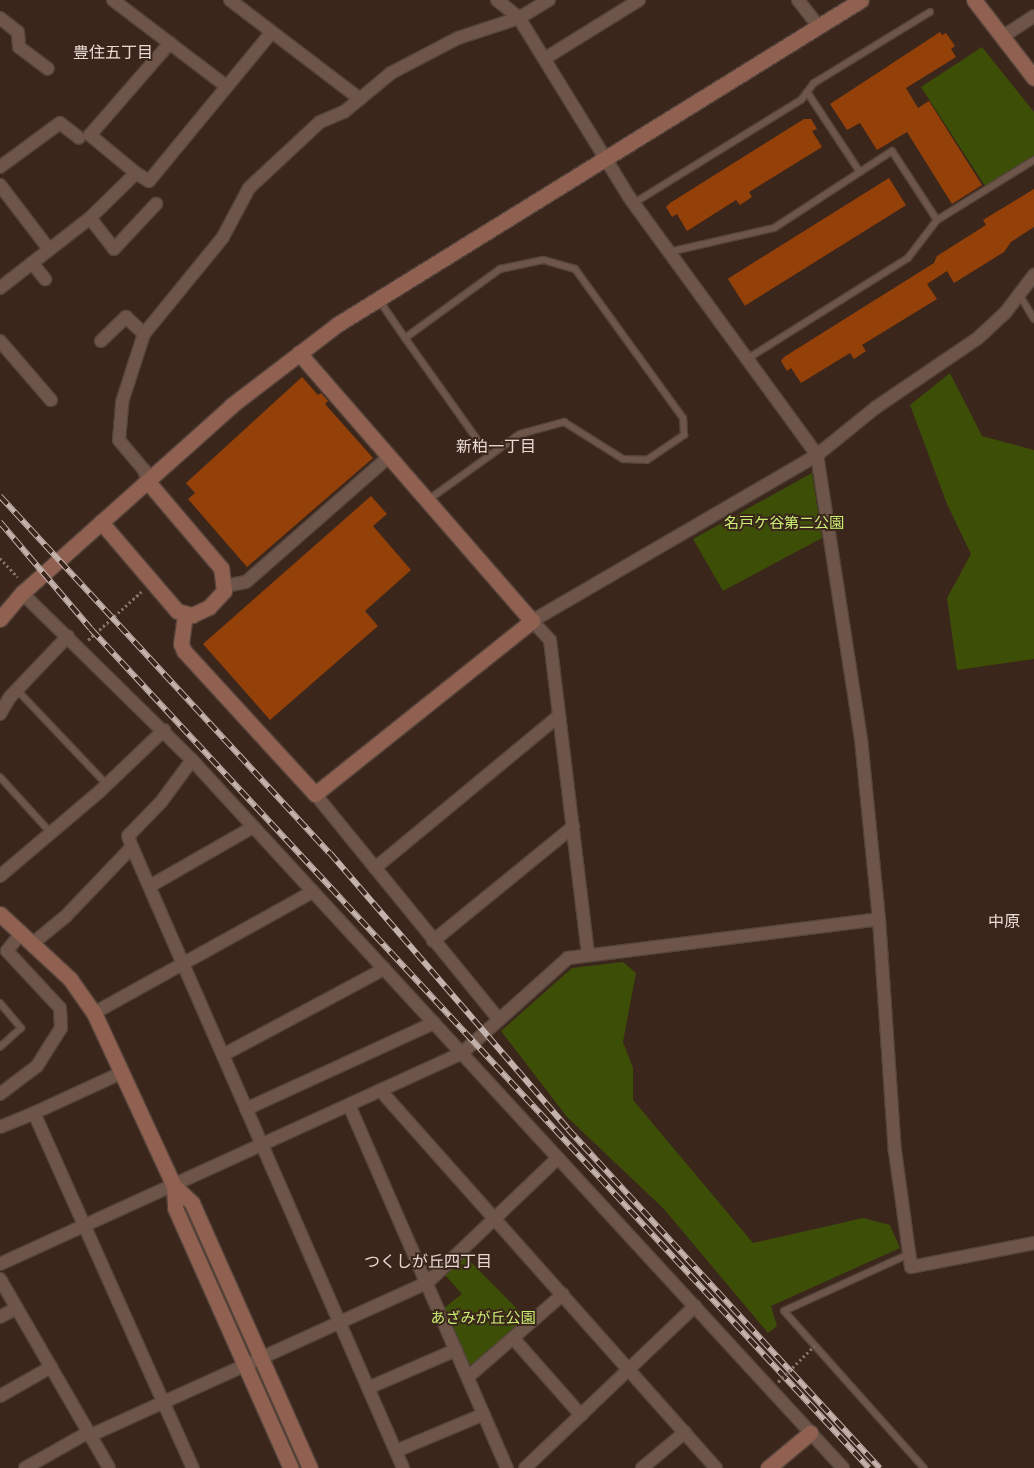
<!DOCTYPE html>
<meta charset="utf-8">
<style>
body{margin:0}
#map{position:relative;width:1034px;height:1468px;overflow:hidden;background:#3b261c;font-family:"Asap Condensed","Noto Sans JP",sans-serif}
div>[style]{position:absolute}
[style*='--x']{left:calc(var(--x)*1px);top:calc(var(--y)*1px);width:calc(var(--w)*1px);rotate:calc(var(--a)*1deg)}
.green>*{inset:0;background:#3d4e07}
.building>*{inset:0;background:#934009;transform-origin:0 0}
.path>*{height:2.5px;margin-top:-1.25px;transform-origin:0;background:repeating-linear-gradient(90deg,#85736a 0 2.5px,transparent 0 5px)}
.roads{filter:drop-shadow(1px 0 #55443b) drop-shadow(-1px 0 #55443b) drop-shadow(0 1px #55443b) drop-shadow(0 -1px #55443b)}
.lane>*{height:6px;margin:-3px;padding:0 3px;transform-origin:3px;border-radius:3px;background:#6d554a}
.street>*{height:12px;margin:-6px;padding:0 6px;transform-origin:6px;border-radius:6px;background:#6d554a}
.secondary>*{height:15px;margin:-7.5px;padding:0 7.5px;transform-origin:7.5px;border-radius:7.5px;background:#906050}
.rail>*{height:5.5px;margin-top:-2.75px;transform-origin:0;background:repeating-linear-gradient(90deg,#3b261c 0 11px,#c3b3ac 0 22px);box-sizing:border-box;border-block:1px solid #c3b3ac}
.path-bridge>*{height:2.5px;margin-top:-1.25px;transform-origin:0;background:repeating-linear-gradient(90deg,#85736a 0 2.5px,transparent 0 5px)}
span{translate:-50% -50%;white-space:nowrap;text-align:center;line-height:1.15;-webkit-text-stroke:4px #3b261c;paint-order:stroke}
.park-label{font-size:15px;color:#caef72}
.neighbourhood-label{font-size:16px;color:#e8dad3}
</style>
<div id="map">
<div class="green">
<i style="clip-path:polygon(982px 47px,1034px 112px,1034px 160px,987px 189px,921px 87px)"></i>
<i style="clip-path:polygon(950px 373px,982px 436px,1034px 450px,1034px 659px,957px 670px,947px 598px,971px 554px,947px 504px,910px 405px)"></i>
<i style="clip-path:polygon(812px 473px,822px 538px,723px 591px,693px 539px)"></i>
<i style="clip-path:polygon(623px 962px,636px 973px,623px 1042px,633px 1068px,633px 1100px,753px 1243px,863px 1218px,890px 1225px,900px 1248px,771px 1306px,777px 1326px,768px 1333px,664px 1209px,567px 1117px,501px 1031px,572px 968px)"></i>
<i style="clip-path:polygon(464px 1255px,527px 1319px,474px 1365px,468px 1364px,444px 1308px,462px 1294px,445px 1275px)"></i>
</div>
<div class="building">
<i style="clip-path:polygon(940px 32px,942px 35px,946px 33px,955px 46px,951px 49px,956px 57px,906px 88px,918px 108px,929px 101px,982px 185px,952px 204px,907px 132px,877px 150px,860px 123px,847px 130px,830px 104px)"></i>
<i style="clip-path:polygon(804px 119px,811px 119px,817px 129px,812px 131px,822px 147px,749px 192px,752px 197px,740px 205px,736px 200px,687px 231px,677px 214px,672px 217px,666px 207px,670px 203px)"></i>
<i style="left:889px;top:178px;width:32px;height:190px;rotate:58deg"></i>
<i style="clip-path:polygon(1034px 189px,1034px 227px,1011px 242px,1004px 252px,954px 283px,947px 271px,927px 284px,937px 299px,862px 345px,866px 351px,854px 359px,850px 353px,801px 383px,791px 368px,787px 371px,781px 361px,784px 357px,934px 263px,937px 256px,986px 225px,983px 220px)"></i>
<i style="clip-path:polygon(302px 377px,318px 395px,321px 393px,328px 401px,325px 404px,373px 458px,247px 567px,188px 499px,195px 493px,186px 483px)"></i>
<i style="clip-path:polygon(371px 496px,387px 514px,373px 526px,411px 570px,365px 611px,378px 626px,270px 720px,203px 644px)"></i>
</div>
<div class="path">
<i style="--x:0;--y:558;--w:26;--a:47"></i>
<i style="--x:88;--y:640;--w:72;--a:-42.2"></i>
</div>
<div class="roads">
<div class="lane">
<i style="--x:807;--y:92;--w:96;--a:56.5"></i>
<i style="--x:634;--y:203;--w:196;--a:-31.7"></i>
<i style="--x:801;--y:100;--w:21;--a:-53"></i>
<i style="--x:814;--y:83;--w:136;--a:-31.5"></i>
<i style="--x:669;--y:252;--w:108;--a:-12.9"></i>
<i style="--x:774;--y:228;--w:141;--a:-33.1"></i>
<i style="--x:892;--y:151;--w:82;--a:56.9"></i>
<i style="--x:1019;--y:294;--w:29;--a:59"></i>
<i style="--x:379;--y:300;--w:46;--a:55.6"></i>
<i style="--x:747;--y:359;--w:190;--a:-32.1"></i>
<i style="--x:908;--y:258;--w:48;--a:-52.7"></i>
<i style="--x:937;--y:220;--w:114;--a:-31.7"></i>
<i style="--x:428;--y:500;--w:113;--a:-35.7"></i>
<i style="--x:520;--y:434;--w:46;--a:-15.3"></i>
<i style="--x:564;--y:422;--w:70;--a:32.1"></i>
<i style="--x:623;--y:459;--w:24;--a:2"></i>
<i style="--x:647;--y:460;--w:45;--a:-34"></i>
<i style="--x:684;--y:435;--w:17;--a:-93"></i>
<i style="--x:683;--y:418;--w:184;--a:-125.9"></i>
<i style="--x:575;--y:269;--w:33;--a:-164"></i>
<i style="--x:543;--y:260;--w:44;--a:168.2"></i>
<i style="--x:500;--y:269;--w:117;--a:144"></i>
<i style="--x:405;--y:338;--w:145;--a:54.6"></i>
<i style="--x:17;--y:690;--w:131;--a:46.5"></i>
<i style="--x:0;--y:777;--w:76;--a:47.7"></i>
<i style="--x:0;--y:1003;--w:33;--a:50"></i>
<i style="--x:21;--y:1028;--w:28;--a:138"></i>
<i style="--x:909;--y:1254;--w:137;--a:155.5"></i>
<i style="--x:784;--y:1311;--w:210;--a:48.3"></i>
</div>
<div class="street">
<i style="--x:113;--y:0;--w:142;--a:37.3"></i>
<i style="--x:230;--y:0;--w:163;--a:37.3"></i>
<i style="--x:497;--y:0;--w:28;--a:39"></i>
<i style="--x:519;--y:18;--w:210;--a:58.4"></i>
<i style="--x:629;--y:197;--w:319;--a:53.9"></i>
<i style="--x:817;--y:455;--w:287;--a:81.2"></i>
<i style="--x:861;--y:739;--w:181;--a:84.3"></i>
<i style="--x:879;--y:919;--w:233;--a:86.1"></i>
<i style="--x:895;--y:1151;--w:117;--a:82.1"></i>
<i style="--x:911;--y:1267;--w:125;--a:-11"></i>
<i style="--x:798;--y:0;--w:33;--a:52"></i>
<i style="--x:0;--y:18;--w:23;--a:38"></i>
<i style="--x:18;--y:32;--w:15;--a:86"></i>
<i style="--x:19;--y:47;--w:36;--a:37"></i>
<i style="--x:1002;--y:37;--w:38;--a:-33"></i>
<i style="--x:544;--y:59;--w:112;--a:-31.8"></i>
<i style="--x:0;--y:167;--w:74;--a:-36.3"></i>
<i style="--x:60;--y:123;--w:24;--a:38"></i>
<i style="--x:136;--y:173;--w:15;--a:32"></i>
<i style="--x:149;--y:181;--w:193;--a:-50.5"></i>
<i style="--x:0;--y:185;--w:81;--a:52.6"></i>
<i style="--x:90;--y:218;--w:39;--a:52"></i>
<i style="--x:114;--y:249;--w:62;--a:-47"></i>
<i style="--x:32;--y:263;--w:21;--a:51"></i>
<i style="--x:0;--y:288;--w:114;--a:-37.9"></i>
<i style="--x:90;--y:218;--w:64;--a:-44.4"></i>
<i style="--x:136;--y:173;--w:60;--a:-140.4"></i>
<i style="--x:90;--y:135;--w:122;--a:-49"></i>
<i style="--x:0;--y:341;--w:78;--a:49.2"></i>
<i style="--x:101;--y:341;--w:35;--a:-44"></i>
<i style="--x:126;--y:317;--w:25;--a:43"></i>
<i style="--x:148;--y:482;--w:13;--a:-108"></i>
<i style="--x:144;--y:470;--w:39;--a:-130"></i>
<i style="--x:119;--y:440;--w:38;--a:-85"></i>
<i style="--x:122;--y:402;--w:71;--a:-72.1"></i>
<i style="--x:144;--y:334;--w:125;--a:-50.8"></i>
<i style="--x:223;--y:237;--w:55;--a:-62"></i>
<i style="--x:249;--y:188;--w:97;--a:-42.9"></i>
<i style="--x:320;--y:122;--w:26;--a:-23"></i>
<i style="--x:344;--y:112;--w:61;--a:-39.7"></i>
<i style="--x:391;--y:73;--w:76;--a:-27.6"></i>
<i style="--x:458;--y:38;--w:64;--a:-18.2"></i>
<i style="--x:519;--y:18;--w:35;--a:-31"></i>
<i style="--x:225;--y:586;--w:21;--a:-11"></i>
<i style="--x:246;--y:582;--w:190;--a:-41.2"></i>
<i style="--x:22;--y:593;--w:238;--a:44.5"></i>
<i style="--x:192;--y:760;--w:52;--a:126.4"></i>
<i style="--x:161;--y:802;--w:47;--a:134.1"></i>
<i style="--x:128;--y:836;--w:12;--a:70"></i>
<i style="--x:132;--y:847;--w:95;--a:133.7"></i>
<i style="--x:66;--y:916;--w:44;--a:140.5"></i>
<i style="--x:0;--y:714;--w:20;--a:-60"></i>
<i style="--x:10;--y:697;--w:84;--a:-46.4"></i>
<i style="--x:192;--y:760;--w:962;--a:47.4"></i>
<i style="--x:315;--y:794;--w:291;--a:50.8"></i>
<i style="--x:132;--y:847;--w:678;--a:66.42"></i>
<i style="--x:375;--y:868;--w:239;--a:-39.6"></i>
<i style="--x:0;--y:876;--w:130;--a:-40.3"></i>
<i style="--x:99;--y:792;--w:90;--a:-43.6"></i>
<i style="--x:150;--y:886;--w:119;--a:-29.8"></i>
<i style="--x:433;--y:941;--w:181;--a:-39.2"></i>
<i style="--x:588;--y:954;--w:316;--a:-96.9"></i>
<i style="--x:550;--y:640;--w:26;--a:-133"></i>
<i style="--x:532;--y:621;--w:330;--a:-30.2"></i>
<i style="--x:817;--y:455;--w:75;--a:-39"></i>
<i style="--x:875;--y:408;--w:125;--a:-34.2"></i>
<i style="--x:978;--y:338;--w:37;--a:-43"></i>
<i style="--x:1005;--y:313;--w:48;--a:-52.7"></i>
<i style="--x:94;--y:1013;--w:249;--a:-29"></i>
<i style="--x:223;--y:1055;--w:183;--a:-28.1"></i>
<i style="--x:121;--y:1073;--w:96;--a:155.3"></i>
<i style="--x:34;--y:1113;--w:389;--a:65.9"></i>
<i style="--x:380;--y:1090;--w:506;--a:48.37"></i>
<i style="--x:0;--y:1094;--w:46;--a:-37.1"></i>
<i style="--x:37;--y:1066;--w:45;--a:-57.7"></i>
<i style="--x:61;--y:1028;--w:20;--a:-93"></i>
<i style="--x:60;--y:1008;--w:78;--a:-132.9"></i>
<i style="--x:7;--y:951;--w:23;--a:-52"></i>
<i style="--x:349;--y:1105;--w:396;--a:66.5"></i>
<i style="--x:246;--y:1109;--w:207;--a:-24.6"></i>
<i style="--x:0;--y:1127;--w:37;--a:-22"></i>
<i style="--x:0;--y:1264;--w:508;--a:-24.55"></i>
<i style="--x:462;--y:1053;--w:142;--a:-41.9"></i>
<i style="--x:568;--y:958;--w:313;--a:-7.1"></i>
<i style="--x:0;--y:1279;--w:218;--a:60"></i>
<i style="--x:0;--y:1317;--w:19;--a:-28"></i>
<i style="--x:513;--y:1338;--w:103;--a:48.6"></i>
<i style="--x:468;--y:1377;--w:126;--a:-41.1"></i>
<i style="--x:368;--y:1388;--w:96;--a:-23.4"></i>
<i style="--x:0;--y:1396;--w:59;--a:-29.6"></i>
<i style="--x:89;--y:1436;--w:371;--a:-24.4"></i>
<i style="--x:427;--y:1283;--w:181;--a:-43.7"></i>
<i style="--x:396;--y:1451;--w:95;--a:-22.8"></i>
<i style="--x:25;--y:1468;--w:71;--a:-29.4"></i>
<i style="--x:525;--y:1468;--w:235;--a:-43.6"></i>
<i style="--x:642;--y:1468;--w:56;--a:-39.9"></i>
</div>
<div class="secondary">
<i style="--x:974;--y:0;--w:98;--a:52.4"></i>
<i style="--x:101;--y:522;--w:117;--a:49.5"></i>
<i style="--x:177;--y:611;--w:16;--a:15"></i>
<i style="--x:192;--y:615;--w:19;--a:-25"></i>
<i style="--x:209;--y:607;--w:22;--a:-47"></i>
<i style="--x:224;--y:591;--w:23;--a:-97"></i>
<i style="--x:221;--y:568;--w:113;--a:-130.3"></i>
<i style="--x:185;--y:615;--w:29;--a:98"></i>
<i style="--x:181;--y:644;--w:8;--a:67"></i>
<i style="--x:184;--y:651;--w:194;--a:47.5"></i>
<i style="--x:315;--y:794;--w:278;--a:-38.6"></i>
<i style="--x:532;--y:621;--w:355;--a:-131"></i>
<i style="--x:0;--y:619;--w:34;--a:-50"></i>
<i style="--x:22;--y:593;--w:282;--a:-41.8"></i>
<i style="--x:232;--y:405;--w:133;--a:-37.4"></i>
<i style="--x:338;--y:324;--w:615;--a:-31.78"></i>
<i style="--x:0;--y:914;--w:96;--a:42.9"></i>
<i style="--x:70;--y:979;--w:42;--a:54.8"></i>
<i style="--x:94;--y:1013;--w:191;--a:65.2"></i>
<i style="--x:174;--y:1186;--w:25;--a:43"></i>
<i style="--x:192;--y:1203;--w:290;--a:66"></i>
<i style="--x:174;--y:1186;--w:22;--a:87"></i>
<i style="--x:175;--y:1208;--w:285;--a:66"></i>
<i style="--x:768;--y:1468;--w:55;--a:-39.8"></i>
</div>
</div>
<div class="rail">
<i style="--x:0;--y:496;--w:486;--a:47.3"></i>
<i style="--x:330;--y:853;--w:364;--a:49.2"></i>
<i style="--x:568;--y:1129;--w:461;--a:47.4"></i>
<i style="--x:0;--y:522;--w:140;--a:49.6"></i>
<i style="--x:91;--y:629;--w:1144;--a:47.16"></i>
</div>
<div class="path-bridge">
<i style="--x:778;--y:1382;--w:51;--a:-45"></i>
</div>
<div class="park-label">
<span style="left:784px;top:523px">名戸ケ谷第二公園</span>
<span style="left:483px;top:1318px">あざみが丘公園</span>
</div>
<div class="neighbourhood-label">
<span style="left:113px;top:52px">豊住五丁目</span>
<span style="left:496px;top:446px">新柏一丁目</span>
<span style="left:1004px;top:921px">中原</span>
<span style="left:428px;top:1261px">つくしが丘四丁目</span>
</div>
</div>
